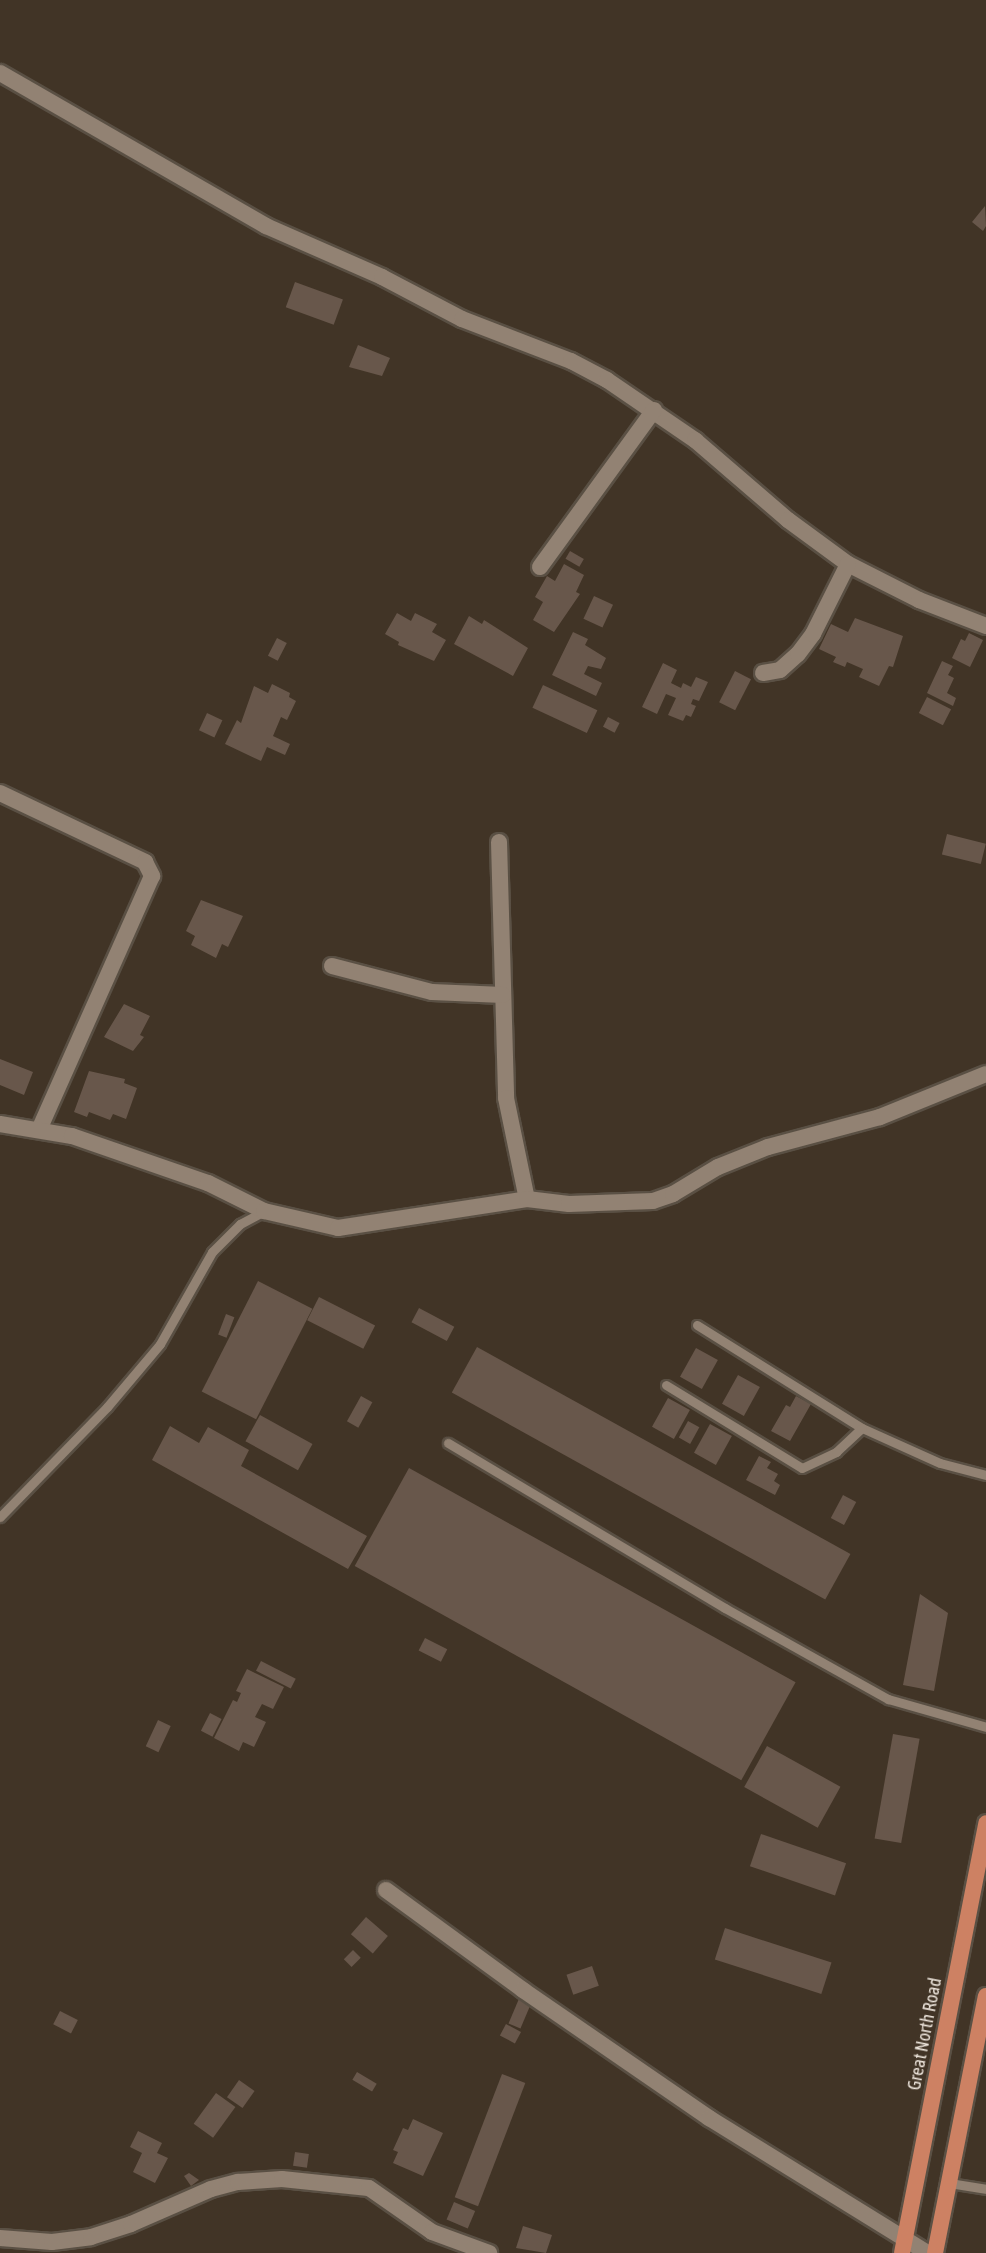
<!DOCTYPE html>
<style>
body{margin:0}
#map{position:relative;width:986px;height:2253px;overflow:hidden;background:#413426;font-family:"Asap Condensed",sans-serif}
div>[style]{position:absolute}
[style*='--x']{left:calc(var(--x)*1px);top:calc(var(--y)*1px);width:calc(var(--w)*1px);rotate:calc(var(--a)*1deg)}
.building>*{inset:0;background:#68574b;transform-origin:0 0}
.roads{filter:drop-shadow(2px 0 #5a5044) drop-shadow(-2px 0 #5a5044) drop-shadow(0 2px #5a5044) drop-shadow(0 -2px #5a5044)}
.service>*{height:9px;margin:-4.5px;padding:0 4.5px;transform-origin:4.5px;border-radius:4.5px;background:#928273}
.minor>*{height:16px;margin:-8px;padding:0 8px;transform-origin:8px;border-radius:8px;background:#928273}
.trunk>*{height:16px;margin:-8px;padding:0 8px;transform-origin:8px;border-radius:8px;background:#cd8163}
span{translate:-50% -50%;white-space:nowrap;text-align:center;line-height:1.15;-webkit-text-stroke:4.5px #413426;paint-order:stroke}
.street-label{font-size:18px;color:#ede5dc}
</style>
<div id="map">
<div class="building">
<i style="clip-path:polygon(985px 206px,986px 226px,983px 231px,972px 222px)"></i>
<i style="left:295px;top:282px;width:51px;height:27px;rotate:20deg"></i>
<i style="clip-path:polygon(358px 345px,390px 358px,382px 376px,349px 367px)"></i>
<i style="left:570px;top:551px;width:16px;height:9px;rotate:30deg"></i>
<i style="clip-path:polygon(564px 564px,584px 575px,576px 592px,580px 594px,554px 632px,533px 620px,543px 602px,535px 597px,547px 576px,555px 581px)"></i>
<i style="left:594px;top:596px;width:21px;height:25px;rotate:25deg"></i>
<i style="clip-path:polygon(397px 613px,411px 621px,415px 613px,437px 624px,432px 632px,446px 640px,434px 661px,398px 645px,399px 642px,385px 634px)"></i>
<i style="clip-path:polygon(469px 616px,482px 624px,484px 620px,528px 648px,513px 676px,454px 644px)"></i>
<i style="clip-path:polygon(855px 618px,903px 636px,893px 667px,889px 666px,879px 686px,859px 677px,863px 669px,847px 662px,845px 667px,833px 662px,836px 657px,819px 649px,831px 624px,848px 632px)"></i>
<i style="clip-path:polygon(573px 632px,588px 639px,585px 645px,606px 658px,601px 669px,588px 666px,584px 674px,602px 683px,596px 696px,552px 675px)"></i>
<i style="clip-path:polygon(969px 633px,983px 640px,970px 667px,952px 658px,961px 639px,965px 641px)"></i>
<i style="left:277px;top:638px;width:11px;height:20px;rotate:27deg"></i>
<i style="clip-path:polygon(942px 661px,953px 666px,948px 675px,954px 678px,947px 693px,956px 698px,953px 706px,927px 693px)"></i>
<i style="clip-path:polygon(663px 663px,677px 670px,671px 683px,681px 688px,683px 683px,691px 687px,696px 677px,708px 682px,699px 701px,693px 699px,691px 704px,696px 706px,691px 717px,686px 715px,683px 721px,668px 715px,676px 698px,666px 694px,657px 714px,642px 707px)"></i>
<i style="left:735px;top:671px;width:18px;height:35px;rotate:27deg"></i>
<i style="clip-path:polygon(272px 684px,290px 693px,289px 697px,296px 701px,287px 720px,281px 717px,273px 736px,290px 744px,285px 755px,267px 747px,261px 761px,225px 744px,237px 720px,241px 723px,254px 686px,268px 693px)"></i>
<i style="left:543px;top:685px;width:60px;height:25px;rotate:25deg"></i>
<i style="left:927px;top:697px;width:27px;height:18px;rotate:27deg"></i>
<i style="left:207px;top:713px;width:17px;height:19px;rotate:25deg"></i>
<i style="left:608px;top:717px;width:13px;height:11px;rotate:27deg"></i>
<i style="left:947px;top:834px;width:40px;height:21px;rotate:14deg"></i>
<i style="clip-path:polygon(201px 900px,243px 916px,228px 947px,222px 944px,216px 958px,191px 945px,195px 936px,186px 931px)"></i>
<i style="clip-path:polygon(124px 1004px,150px 1016px,140px 1035px,144px 1037px,133px 1051px,104px 1037px)"></i>
<i style="clip-path:polygon(0 1059px,33px 1072px,24px 1095px,0 1085px)"></i>
<i style="clip-path:polygon(89px 1071px,125px 1079px,124px 1083px,137px 1088px,126px 1119px,113px 1114px,110px 1120px,89px 1112px,87px 1117px,74px 1112px)"></i>
<i style="left:258px;top:1281px;width:61px;height:124px;rotate:27deg"></i>
<i style="left:319px;top:1297px;width:63px;height:26px;rotate:27deg"></i>
<i style="left:419px;top:1308px;width:40px;height:16px;rotate:28deg"></i>
<i style="left:226px;top:1314px;width:9px;height:22px;rotate:21deg"></i>
<i style="left:477px;top:1347px;width:427px;height:52px;rotate:29deg"></i>
<i style="left:696px;top:1348px;width:25px;height:33px;rotate:29deg"></i>
<i style="left:738px;top:1375px;width:25px;height:33px;rotate:29deg"></i>
<i style="left:361px;top:1396px;width:13px;height:29px;rotate:29deg"></i>
<i style="clip-path:polygon(796px 1396px,811px 1404px,790px 1441px,771px 1431px,786px 1405px,790px 1407px)"></i>
<i style="left:668px;top:1398px;width:25px;height:33px;rotate:29deg"></i>
<i style="left:260px;top:1415px;width:60px;height:30px;rotate:29deg"></i>
<i style="left:688px;top:1421px;width:13px;height:19px;rotate:29deg"></i>
<i style="left:710px;top:1424px;width:25px;height:33px;rotate:29deg"></i>
<i style="clip-path:polygon(170px 1426px,199px 1443px,208px 1427px,249px 1450px,241px 1466px,367px 1536px,348px 1569px,152px 1460px)"></i>
<i style="clip-path:polygon(759px 1456px,771px 1462px,767px 1468px,778px 1474px,774px 1481px,780px 1485px,775px 1495px,746px 1480px)"></i>
<i style="left:409px;top:1468px;width:442px;height:112px;rotate:29deg"></i>
<i style="left:843px;top:1495px;width:15px;height:26px;rotate:28deg"></i>
<i style="clip-path:polygon(920px 1594px,948px 1613px,934px 1691px,903px 1685px)"></i>
<i style="left:425px;top:1638px;width:25px;height:14px;rotate:27deg"></i>
<i style="left:261px;top:1661px;width:39px;height:11px;rotate:27deg"></i>
<i style="clip-path:polygon(247px 1669px,284px 1687px,273px 1709px,262px 1704px,255px 1717px,266px 1722px,254px 1747px,243px 1742px,239px 1751px,214px 1738px,233px 1700px,237px 1702px,241px 1693px,236px 1691px)"></i>
<i style="left:210px;top:1713px;width:13px;height:20px;rotate:27deg"></i>
<i style="left:158px;top:1720px;width:14px;height:29px;rotate:25deg"></i>
<i style="left:893px;top:1734px;width:27px;height:106px;rotate:10deg"></i>
<i style="left:767px;top:1746px;width:84px;height:47px;rotate:29deg"></i>
<i style="left:761px;top:1834px;width:90px;height:34px;rotate:19deg"></i>
<i style="left:366px;top:1917px;width:29px;height:23px;rotate:41deg"></i>
<i style="left:725px;top:1928px;width:112px;height:33px;rotate:18deg"></i>
<i style="left:353px;top:1950px;width:11px;height:13px;rotate:45deg"></i>
<i style="left:592px;top:1966px;width:21px;height:27px;rotate:71deg"></i>
<i style="left:521px;top:1994px;width:13px;height:32px;rotate:23deg"></i>
<i style="left:60px;top:2011px;width:20px;height:15px;rotate:27deg"></i>
<i style="left:506px;top:2024px;width:17px;height:13px;rotate:28deg"></i>
<i style="left:357px;top:2072px;width:23px;height:9px;rotate:31deg"></i>
<i style="left:502px;top:2074px;width:25px;height:132px;rotate:21deg"></i>
<i style="left:239px;top:2080px;width:19px;height:21px;rotate:35deg"></i>
<i style="left:216px;top:2093px;width:24px;height:38px;rotate:36deg"></i>
<i style="clip-path:polygon(413px 2119px,443px 2133px,423px 2176px,393px 2163px,398px 2152px,393px 2150px,403px 2128px,408px 2130px)"></i>
<i style="clip-path:polygon(138px 2131px,162px 2143px,157px 2153px,168px 2158px,155px 2183px,133px 2172px,142px 2153px,130px 2147px)"></i>
<i style="left:295px;top:2152px;width:14px;height:14px;rotate:8deg"></i>
<i style="clip-path:polygon(189px 2173px,199px 2180px,191px 2186px,184px 2176px)"></i>
<i style="left:454px;top:2202px;width:23px;height:19px;rotate:23deg"></i>
<i style="clip-path:polygon(523px 2226px,552px 2235px,546px 2253px,516px 2248px)"></i>
</div>
<div class="roads">
<div class="service">
<i style="--x:697;--y:1325;--w:195;--a:32"></i>
<i style="--x:862;--y:1428;--w:85;--a:24.2"></i>
<i style="--x:940;--y:1463;--w:48;--a:14.6"></i>
<i style="--x:666;--y:1385;--w:159;--a:31.4"></i>
<i style="--x:802;--y:1468;--w:38;--a:-25"></i>
<i style="--x:836;--y:1452;--w:35;--a:-43"></i>
<i style="--x:448;--y:1443;--w:322;--a:30.8"></i>
<i style="--x:725;--y:1608;--w:187;--a:29.2"></i>
<i style="--x:888;--y:1699;--w:102;--a:15.9"></i>
<i style="--x:0;--y:1517;--w:153;--a:-45.8"></i>
<i style="--x:107;--y:1407;--w:82;--a:-49.9"></i>
<i style="--x:160;--y:1344;--w:106;--a:-60.5"></i>
<i style="--x:212;--y:1252;--w:40;--a:-45"></i>
<i style="--x:240;--y:1224;--w:27;--a:-28"></i>
<i style="--x:949;--y:2183;--w:37;--a:9"></i>
</div>
<div class="minor">
<i style="--x:0;--y:73;--w:307;--a:29.9"></i>
<i style="--x:266;--y:226;--w:127;--a:23.7"></i>
<i style="--x:382;--y:277;--w:90;--a:27.7"></i>
<i style="--x:462;--y:319;--w:117;--a:21.1"></i>
<i style="--x:571;--y:361;--w:41;--a:27.8"></i>
<i style="--x:607;--y:380;--w:107;--a:34.3"></i>
<i style="--x:695;--y:440;--w:123;--a:40.7"></i>
<i style="--x:788;--y:520;--w:74;--a:36.3"></i>
<i style="--x:848;--y:564;--w:80;--a:26.9"></i>
<i style="--x:919;--y:600;--w:72;--a:21.2"></i>
<i style="--x:540;--y:567;--w:194;--a:-54"></i>
<i style="--x:763;--y:673;--w:17;--a:-10"></i>
<i style="--x:780;--y:670;--w:24;--a:-42"></i>
<i style="--x:798;--y:654;--w:25;--a:-53"></i>
<i style="--x:813;--y:634;--w:78;--a:-63.4"></i>
<i style="--x:0;--y:793;--w:161;--a:25.4"></i>
<i style="--x:145;--y:862;--w:16;--a:63"></i>
<i style="--x:152;--y:876;--w:278;--a:114"></i>
<i style="--x:499;--y:842;--w:256;--a:88.4"></i>
<i style="--x:506;--y:1098;--w:103;--a:78.3"></i>
<i style="--x:332;--y:966;--w:103;--a:14.6"></i>
<i style="--x:432;--y:992;--w:71;--a:2.4"></i>
<i style="--x:0;--y:1124;--w:73;--a:9.5"></i>
<i style="--x:72;--y:1136;--w:144;--a:19.1"></i>
<i style="--x:208;--y:1183;--w:63;--a:26.6"></i>
<i style="--x:264;--y:1211;--w:76;--a:12.9"></i>
<i style="--x:338;--y:1228;--w:191;--a:-8.7"></i>
<i style="--x:527;--y:1199;--w:42;--a:6.8"></i>
<i style="--x:569;--y:1204;--w:84;--a:-2"></i>
<i style="--x:653;--y:1201;--w:21;--a:-19"></i>
<i style="--x:673;--y:1194;--w:52;--a:-31"></i>
<i style="--x:718;--y:1167;--w:54;--a:-21.8"></i>
<i style="--x:768;--y:1147;--w:116;--a:-15"></i>
<i style="--x:880;--y:1117;--w:114;--a:-22.1"></i>
<i style="--x:386;--y:1890;--w:170;--a:36.1"></i>
<i style="--x:523;--y:1990;--w:226;--a:34.5"></i>
<i style="--x:709;--y:2118;--w:257;--a:31.7"></i>
<i style="--x:0;--y:2238;--w:52;--a:4.4"></i>
<i style="--x:52;--y:2242;--w:39;--a:-7"></i>
<i style="--x:91;--y:2237;--w:42;--a:-18"></i>
<i style="--x:131;--y:2224;--w:87;--a:-23.6"></i>
<i style="--x:211;--y:2189;--w:28;--a:-15"></i>
<i style="--x:238;--y:2182;--w:44;--a:-3.9"></i>
<i style="--x:282;--y:2179;--w:87;--a:5.9"></i>
<i style="--x:369;--y:2188;--w:77;--a:34.9"></i>
<i style="--x:432;--y:2232;--w:61;--a:20.2"></i>
</div>
<div class="trunk">
<i style="--x:902;--y:2253;--w:438;--a:-78.9"></i>
<i style="--x:935;--y:2253;--w:262;--a:-78.8"></i>
</div>
</div>
<div class="street-label">
<span style="left:925px;top:2034px;rotate:-79deg">Great North Road</span>
</div>
</div>
